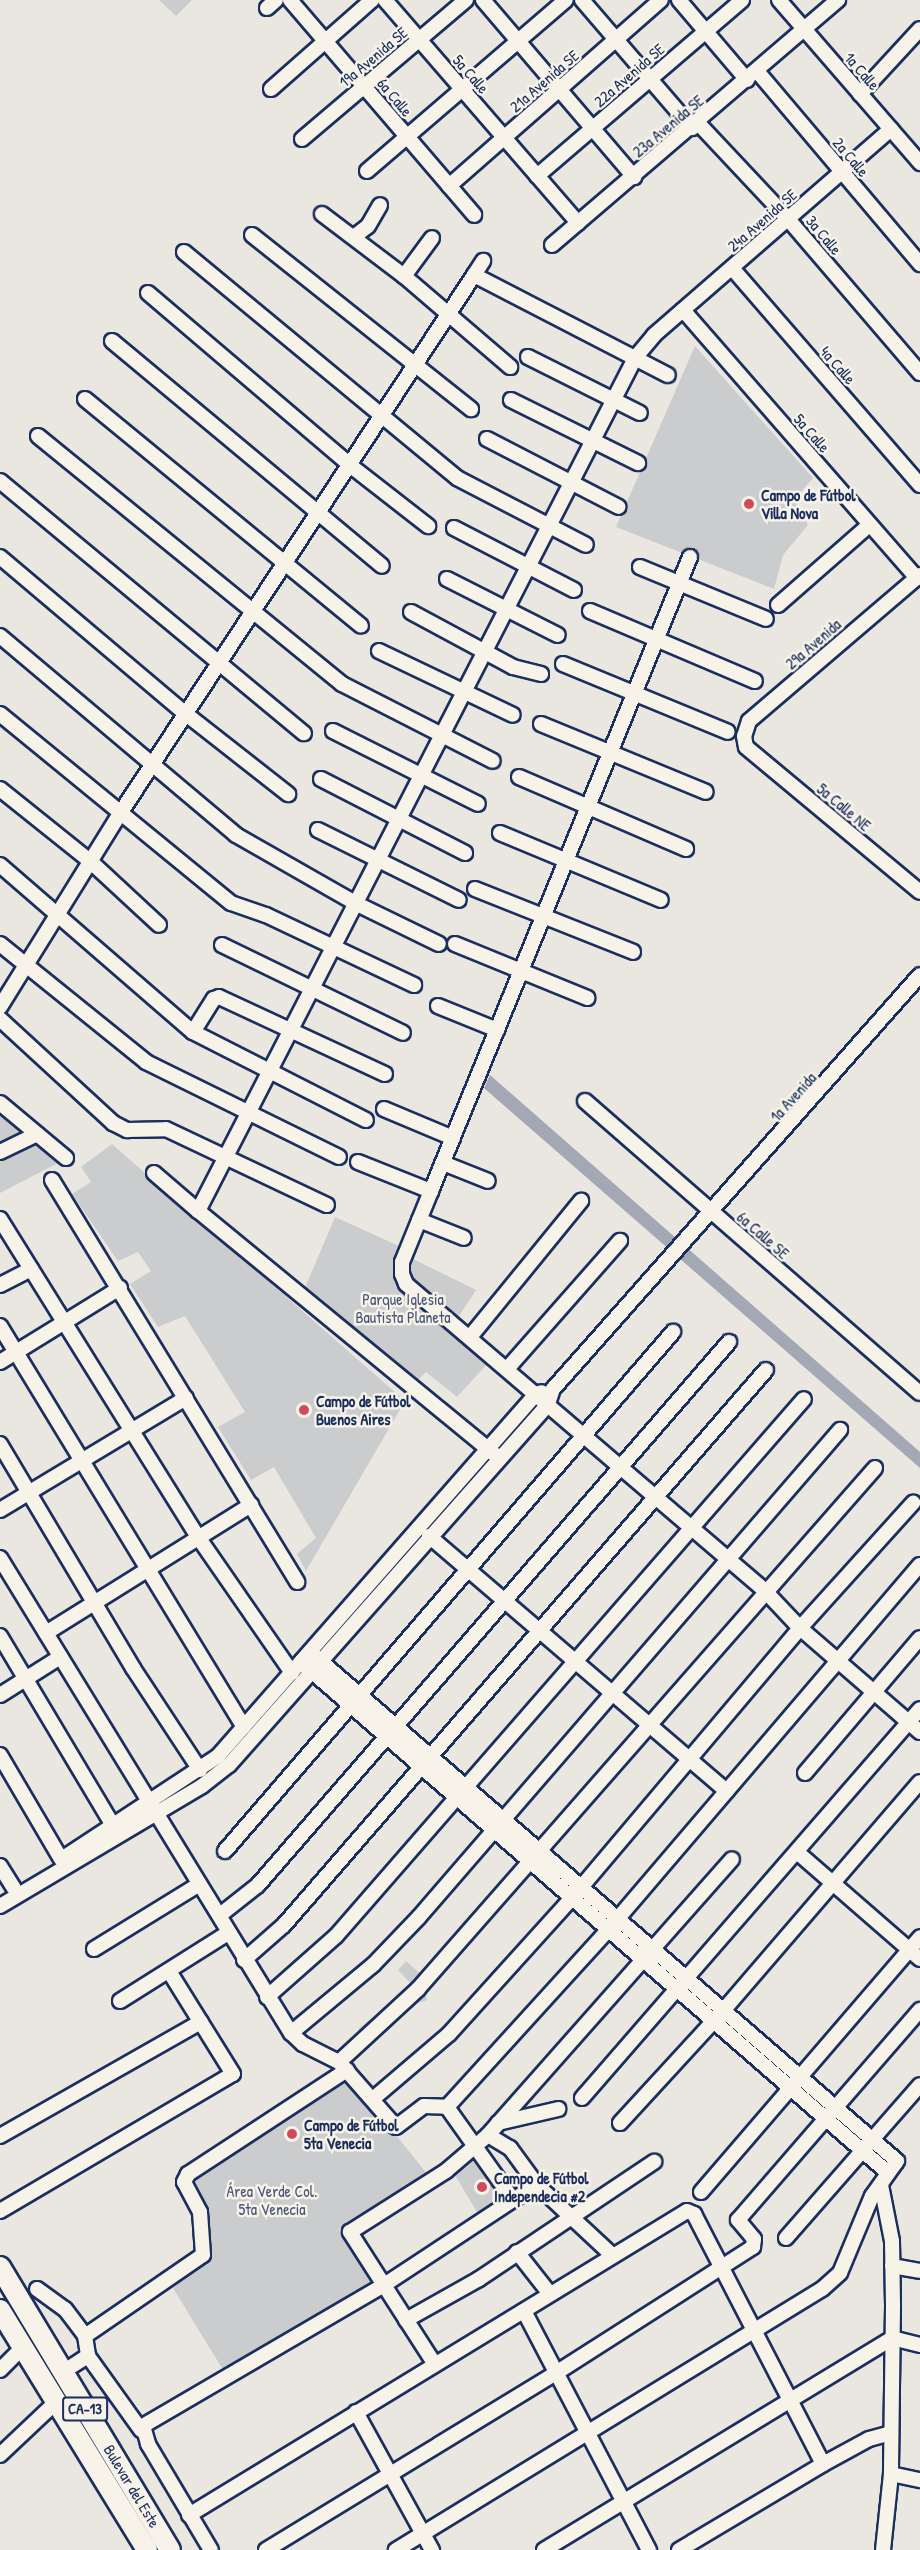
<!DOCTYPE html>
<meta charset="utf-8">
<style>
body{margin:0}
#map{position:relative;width:920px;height:2550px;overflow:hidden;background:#eae7e0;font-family:"Patrick Hand",sans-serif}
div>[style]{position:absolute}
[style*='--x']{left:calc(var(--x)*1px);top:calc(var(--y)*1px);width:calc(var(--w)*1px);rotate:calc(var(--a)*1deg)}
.green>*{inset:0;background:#cbcccd;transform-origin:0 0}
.water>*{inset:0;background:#a3a8b4}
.roads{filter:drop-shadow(2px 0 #1b2f5e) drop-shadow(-2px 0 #1b2f5e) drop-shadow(0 2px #1b2f5e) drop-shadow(0 -2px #1b2f5e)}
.minor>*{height:14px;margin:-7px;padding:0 7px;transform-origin:7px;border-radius:7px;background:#f7f3e8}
.highway>*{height:20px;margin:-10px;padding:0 10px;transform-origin:10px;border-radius:10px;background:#f7f3e8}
.dots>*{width:16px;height:16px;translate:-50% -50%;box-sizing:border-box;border:3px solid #f7f3e8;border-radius:50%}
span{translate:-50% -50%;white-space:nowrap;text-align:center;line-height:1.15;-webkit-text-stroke:5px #f7f3e8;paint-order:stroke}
.shield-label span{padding:2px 4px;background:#f7f3e8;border:2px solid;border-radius:4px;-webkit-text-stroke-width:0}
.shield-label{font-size:15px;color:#1b2f5e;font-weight:700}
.street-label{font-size:16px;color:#1b2f5e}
.poi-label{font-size:16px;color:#1b2f5e;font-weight:700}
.left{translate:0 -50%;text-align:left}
.park-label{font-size:16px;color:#47567a}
</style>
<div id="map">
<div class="green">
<i style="clip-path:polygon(159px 0,192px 0,176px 16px)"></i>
<i style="clip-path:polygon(695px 346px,813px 478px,794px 500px,808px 525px,783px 555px,774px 589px,616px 527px)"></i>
<i style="clip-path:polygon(0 1101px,64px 1160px,0 1193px)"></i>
<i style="clip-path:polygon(112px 1144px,405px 1401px,306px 1571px,297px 1554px,316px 1538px,274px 1467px,251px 1480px,218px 1427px,245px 1412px,185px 1316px,158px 1327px,130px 1284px,151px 1271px,138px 1252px,118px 1261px,72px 1194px,91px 1182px,81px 1167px)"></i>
<i style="clip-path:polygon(335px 1217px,399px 1246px,397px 1251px,476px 1290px,450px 1330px,488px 1363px,457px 1397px,426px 1372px,417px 1381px,304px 1290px)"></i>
<i style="clip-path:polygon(406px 1961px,432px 1984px,425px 1992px,427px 2000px,418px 2003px,368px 2041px,358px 2029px,413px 1986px,398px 1970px)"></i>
<i style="clip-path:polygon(343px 2069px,428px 2175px,339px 2229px,378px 2283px,225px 2373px,173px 2288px,198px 2268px,203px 2252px,193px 2198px,178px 2172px)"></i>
<i style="left:483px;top:2154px;width:52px;height:35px;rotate:59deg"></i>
</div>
<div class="water">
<i style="clip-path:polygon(490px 1075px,920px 1452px,920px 1468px,484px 1088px)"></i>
</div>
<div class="roads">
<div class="minor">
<i style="--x:290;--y:0;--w:283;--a:49.4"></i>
<i style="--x:385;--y:0;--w:295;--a:49.1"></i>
<i style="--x:483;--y:0;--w:233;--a:49.5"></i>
<i style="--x:582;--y:0;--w:169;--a:49.3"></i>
<i style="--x:679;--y:0;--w:105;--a:49.6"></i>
<i style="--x:779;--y:0;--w:216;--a:49.1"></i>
<i style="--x:267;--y:8;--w:12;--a:-42"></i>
<i style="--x:757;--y:71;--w:253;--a:49.8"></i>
<i style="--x:271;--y:89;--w:135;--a:-41.4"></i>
<i style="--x:860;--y:94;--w:88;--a:-47.3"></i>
<i style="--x:698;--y:123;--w:132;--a:46.8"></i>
<i style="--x:788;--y:219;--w:203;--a:49.4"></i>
<i style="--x:302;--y:139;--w:215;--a:-40.3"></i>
<i style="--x:367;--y:171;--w:262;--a:-40.7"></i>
<i style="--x:537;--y:176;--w:270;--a:-40.6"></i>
<i style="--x:449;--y:186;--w:282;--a:-41.3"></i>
<i style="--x:322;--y:214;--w:103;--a:37.1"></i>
<i style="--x:404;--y:276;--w:140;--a:40.6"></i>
<i style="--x:252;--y:235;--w:280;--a:38.5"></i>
<i style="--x:355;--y:236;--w:16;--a:-38"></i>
<i style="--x:368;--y:226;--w:24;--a:-60"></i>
<i style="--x:552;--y:245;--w:377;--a:-40.6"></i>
<i style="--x:184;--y:252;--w:354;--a:39.6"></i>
<i style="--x:457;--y:478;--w:145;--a:27.4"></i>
<i style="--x:732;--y:268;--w:287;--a:49.1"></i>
<i style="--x:474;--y:275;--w:17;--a:-57"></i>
<i style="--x:404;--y:276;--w:47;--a:-53.6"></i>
<i style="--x:148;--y:293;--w:267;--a:40.4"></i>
<i style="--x:351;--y:466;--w:98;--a:37.9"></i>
<i style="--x:683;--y:310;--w:356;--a:48.9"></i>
<i style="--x:112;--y:341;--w:351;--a:39.8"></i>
<i style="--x:528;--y:357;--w:125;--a:26.6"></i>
<i style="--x:85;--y:399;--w:357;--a:39.4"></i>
<i style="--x:511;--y:400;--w:142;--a:26.4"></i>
<i style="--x:38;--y:436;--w:392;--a:39.2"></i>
<i style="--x:342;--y:684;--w:169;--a:27"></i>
<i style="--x:487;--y:439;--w:148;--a:27.3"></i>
<i style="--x:0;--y:481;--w:395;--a:39.7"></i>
<i style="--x:454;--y:528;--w:135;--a:27.3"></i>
<i style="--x:0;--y:557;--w:243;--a:40.2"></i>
<i style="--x:186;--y:714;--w:130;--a:38.1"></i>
<i style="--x:690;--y:557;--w:685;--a:112.22"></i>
<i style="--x:431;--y:1191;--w:77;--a:112.2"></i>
<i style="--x:402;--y:1262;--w:12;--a:90"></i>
<i style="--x:402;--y:1274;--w:11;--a:68"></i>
<i style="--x:406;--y:1284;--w:474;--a:40.5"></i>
<i style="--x:766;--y:1592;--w:50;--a:46.6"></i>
<i style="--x:800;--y:1628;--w:159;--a:40.9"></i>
<i style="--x:640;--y:567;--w:136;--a:22.4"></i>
<i style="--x:920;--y:575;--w:225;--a:139.5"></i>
<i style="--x:749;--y:721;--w:16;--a:108"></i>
<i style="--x:744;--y:736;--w:11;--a:80"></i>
<i style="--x:746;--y:747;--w:226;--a:39.8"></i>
<i style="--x:447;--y:579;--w:124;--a:26.8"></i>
<i style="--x:778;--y:605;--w:121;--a:-41.3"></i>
<i style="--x:590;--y:611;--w:179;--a:23"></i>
<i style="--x:411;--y:612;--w:116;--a:28.3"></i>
<i style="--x:513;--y:667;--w:29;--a:14"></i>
<i style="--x:0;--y:636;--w:309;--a:40.1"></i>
<i style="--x:236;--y:835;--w:139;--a:29.7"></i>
<i style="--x:357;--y:904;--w:91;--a:26"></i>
<i style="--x:379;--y:651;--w:148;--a:25.5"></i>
<i style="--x:563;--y:664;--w:178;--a:22.4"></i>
<i style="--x:0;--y:714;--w:298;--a:39.3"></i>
<i style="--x:231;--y:903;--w:37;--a:19"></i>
<i style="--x:266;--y:915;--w:164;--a:25.3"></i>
<i style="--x:541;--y:724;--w:178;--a:22.4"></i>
<i style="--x:333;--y:731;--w:162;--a:26.7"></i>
<i style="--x:519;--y:777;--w:182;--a:23.3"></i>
<i style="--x:321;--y:779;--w:162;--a:27.2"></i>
<i style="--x:0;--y:789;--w:115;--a:38.7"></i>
<i style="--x:90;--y:861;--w:94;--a:42.8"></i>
<i style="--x:318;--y:830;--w:157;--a:26.4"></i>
<i style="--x:500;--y:833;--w:174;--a:22.6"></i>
<i style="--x:0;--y:865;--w:255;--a:40.9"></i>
<i style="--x:193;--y:1032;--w:194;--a:27"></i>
<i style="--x:475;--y:889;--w:170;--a:21.7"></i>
<i style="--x:0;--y:944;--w:188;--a:38.9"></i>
<i style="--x:146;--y:1062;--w:215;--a:26.2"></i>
<i style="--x:455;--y:944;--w:143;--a:22.2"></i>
<i style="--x:222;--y:945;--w:201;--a:25.9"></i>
<i style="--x:438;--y:1006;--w:64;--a:22.1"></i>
<i style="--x:0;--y:1007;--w:229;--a:-58.2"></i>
<i style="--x:121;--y:812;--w:643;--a:-56.68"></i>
<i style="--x:474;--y:275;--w:218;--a:27.3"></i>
<i style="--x:0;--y:1019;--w:154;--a:42.6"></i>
<i style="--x:113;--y:1123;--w:16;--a:27"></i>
<i style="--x:127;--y:1130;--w:39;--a:-1"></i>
<i style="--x:166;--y:1129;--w:178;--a:25.3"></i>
<i style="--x:193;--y:1032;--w:39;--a:-58"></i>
<i style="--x:214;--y:999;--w:5;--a:-22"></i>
<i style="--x:219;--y:997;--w:183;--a:24.9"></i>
<i style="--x:585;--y:1101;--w:444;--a:41.1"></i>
<i style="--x:0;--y:1103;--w:86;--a:39.8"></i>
<i style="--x:384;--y:1109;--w:75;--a:22.8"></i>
<i style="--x:0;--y:1152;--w:41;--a:-25.9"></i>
<i style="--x:358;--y:1162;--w:79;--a:21.7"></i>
<i style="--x:443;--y:1163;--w:48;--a:21.8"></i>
<i style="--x:154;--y:1173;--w:58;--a:40.8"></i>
<i style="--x:52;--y:1180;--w:471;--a:58.6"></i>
<i style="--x:0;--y:1219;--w:375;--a:58.1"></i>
<i style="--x:198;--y:1537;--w:165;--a:55.3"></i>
<i style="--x:419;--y:1220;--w:48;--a:21.8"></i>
<i style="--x:0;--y:1285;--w:35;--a:-27"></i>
<i style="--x:0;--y:1326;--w:469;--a:58.7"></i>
<i style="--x:470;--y:1337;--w:176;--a:-50.8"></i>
<i style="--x:0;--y:1362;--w:141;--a:-31.7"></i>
<i style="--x:507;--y:1369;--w:171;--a:-48.6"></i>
<i style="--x:0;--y:1444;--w:261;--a:59.3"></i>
<i style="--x:133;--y:1668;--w:122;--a:56.7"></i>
<i style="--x:499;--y:1458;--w:389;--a:-140.6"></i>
<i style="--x:198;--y:1211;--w:958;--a:-62.87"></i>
<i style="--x:635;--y:358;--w:30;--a:-50"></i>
<i style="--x:654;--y:335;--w:314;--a:-41"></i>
<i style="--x:0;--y:1510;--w:217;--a:-31.1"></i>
<i style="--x:429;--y:1536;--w:392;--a:40.6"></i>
<i style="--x:0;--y:1558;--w:557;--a:58.51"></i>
<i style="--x:291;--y:2033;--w:16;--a:43"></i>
<i style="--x:303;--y:2044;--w:40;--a:26.6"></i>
<i style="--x:339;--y:2062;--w:86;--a:48.8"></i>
<i style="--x:396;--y:2127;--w:35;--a:-37"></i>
<i style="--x:424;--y:2106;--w:23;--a:2"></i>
<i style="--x:447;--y:2107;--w:114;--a:54.6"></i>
<i style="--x:513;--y:2200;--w:154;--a:146.6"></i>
<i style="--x:384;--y:2285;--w:279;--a:149.7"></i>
<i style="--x:143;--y:2426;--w:19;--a:74"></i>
<i style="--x:148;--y:2444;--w:123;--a:59.3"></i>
<i style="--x:46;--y:1633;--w:242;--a:-32"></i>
<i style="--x:0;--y:1636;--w:222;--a:59.2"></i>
<i style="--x:310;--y:1652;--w:777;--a:40.93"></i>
<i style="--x:897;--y:2161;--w:43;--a:125.5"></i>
<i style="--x:872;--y:2196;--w:83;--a:112.6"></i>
<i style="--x:840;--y:2273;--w:24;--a:138"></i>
<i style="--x:822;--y:2289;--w:500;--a:148.5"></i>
<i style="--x:301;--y:1662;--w:777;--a:41.03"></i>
<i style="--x:0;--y:1695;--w:71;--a:-32.3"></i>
<i style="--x:0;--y:1755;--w:121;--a:59.6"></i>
<i style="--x:805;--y:1773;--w:177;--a:-49.6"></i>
<i style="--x:225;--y:1851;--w:686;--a:-49.2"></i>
<i style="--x:797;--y:1852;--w:163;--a:41"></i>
<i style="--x:63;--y:1858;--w:186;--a:-33.3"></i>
<i style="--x:218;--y:1756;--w:482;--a:-48.7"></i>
<i style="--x:536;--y:1394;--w:6;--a:-18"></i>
<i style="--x:0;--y:1866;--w:26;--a:58"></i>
<i style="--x:0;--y:1906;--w:235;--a:-30.7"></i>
<i style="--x:202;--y:1786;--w:34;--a:-38"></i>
<i style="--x:229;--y:1765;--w:482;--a:-48.5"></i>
<i style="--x:548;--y:1404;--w:16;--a:-72"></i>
<i style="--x:553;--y:1389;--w:553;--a:-48.44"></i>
<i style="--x:220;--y:1915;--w:48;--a:-38.3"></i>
<i style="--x:258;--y:1885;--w:719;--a:-49.06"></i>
<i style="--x:94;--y:1949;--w:122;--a:-31.6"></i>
<i style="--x:244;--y:1960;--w:53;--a:-41.2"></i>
<i style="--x:284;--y:1925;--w:735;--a:-49.03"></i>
<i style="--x:267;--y:1997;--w:92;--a:-41.5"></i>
<i style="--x:336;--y:1936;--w:712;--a:-48.93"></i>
<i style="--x:120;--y:2001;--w:128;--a:-32.2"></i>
<i style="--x:291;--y:2033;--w:107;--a:-39.7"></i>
<i style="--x:373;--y:1965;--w:66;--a:-46.2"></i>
<i style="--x:419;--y:1917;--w:644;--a:-49.16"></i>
<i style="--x:339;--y:2062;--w:108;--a:-42.7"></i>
<i style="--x:418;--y:1989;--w:693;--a:-48.74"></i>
<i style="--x:374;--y:2098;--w:99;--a:-40.5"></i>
<i style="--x:449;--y:2034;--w:183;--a:-47.9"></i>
<i style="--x:572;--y:1898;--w:353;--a:-49.8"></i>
<i style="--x:800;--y:1628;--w:169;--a:-47.9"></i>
<i style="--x:582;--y:2098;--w:515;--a:-49.01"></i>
<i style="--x:447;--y:2107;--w:239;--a:-47.7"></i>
<i style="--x:608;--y:1930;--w:480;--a:-49.5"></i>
<i style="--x:498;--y:2123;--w:62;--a:-13.1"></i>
<i style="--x:620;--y:2123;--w:151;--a:-47.4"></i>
<i style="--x:722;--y:2012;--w:303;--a:-49.3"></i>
<i style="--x:488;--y:2135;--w:26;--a:31"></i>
<i style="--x:510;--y:2148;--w:46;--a:53.9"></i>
<i style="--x:0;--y:2136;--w:231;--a:-29.6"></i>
<i style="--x:881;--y:2185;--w:57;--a:78.9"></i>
<i style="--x:892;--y:2241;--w:65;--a:89.1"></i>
<i style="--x:893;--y:2306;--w:168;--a:90.7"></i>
<i style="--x:891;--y:2474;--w:76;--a:96"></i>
<i style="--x:701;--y:2192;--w:336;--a:-49.3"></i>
<i style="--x:513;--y:2200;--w:28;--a:-32"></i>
<i style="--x:537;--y:2185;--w:101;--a:43"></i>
<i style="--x:0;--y:2211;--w:270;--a:-30.5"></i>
<i style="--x:233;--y:2074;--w:121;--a:-121.9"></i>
<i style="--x:786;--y:2238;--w:203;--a:-48.8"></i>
<i style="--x:517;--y:2252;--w:53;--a:51.8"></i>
<i style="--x:892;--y:2266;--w:28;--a:10"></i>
<i style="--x:37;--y:2289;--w:34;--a:36"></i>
<i style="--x:65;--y:2309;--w:34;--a:53"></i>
<i style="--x:85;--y:2336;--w:20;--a:81"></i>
<i style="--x:88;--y:2356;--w:91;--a:54.4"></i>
<i style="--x:524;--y:2311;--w:270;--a:62.4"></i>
<i style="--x:406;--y:2320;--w:84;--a:-29.3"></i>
<i style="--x:479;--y:2279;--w:211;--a:-33.8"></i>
<i style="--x:85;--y:2336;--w:143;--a:-34.5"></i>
<i style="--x:203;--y:2255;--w:43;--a:-94"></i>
<i style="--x:200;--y:2212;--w:34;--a:-118"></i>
<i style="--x:184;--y:2182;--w:9;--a:-63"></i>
<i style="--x:188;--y:2174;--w:190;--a:-33.2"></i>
<i style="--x:434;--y:2363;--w:156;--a:-122.7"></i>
<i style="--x:350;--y:2232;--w:114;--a:-32.4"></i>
<i style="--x:446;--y:2171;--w:55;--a:-40.6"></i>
<i style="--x:488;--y:2135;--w:368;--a:-48.5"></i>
<i style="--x:0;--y:2370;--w:31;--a:-45"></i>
<i style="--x:63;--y:2372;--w:30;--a:-33"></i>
<i style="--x:356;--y:2412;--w:158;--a:61.2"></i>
<i style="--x:0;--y:2455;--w:77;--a:-43.4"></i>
<i style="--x:891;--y:2474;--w:30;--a:12"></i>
<i style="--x:189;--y:2515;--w:583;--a:-31.4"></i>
<i style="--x:687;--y:2211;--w:8;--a:23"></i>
<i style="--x:694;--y:2214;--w:281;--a:62.7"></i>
<i style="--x:266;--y:2550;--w:340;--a:-31.4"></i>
<i style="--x:556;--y:2373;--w:234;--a:-32.6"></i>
<i style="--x:753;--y:2247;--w:8;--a:-83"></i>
<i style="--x:754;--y:2239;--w:25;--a:-130"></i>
<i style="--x:738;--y:2220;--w:278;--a:-49.1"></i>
<i style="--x:544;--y:2550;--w:407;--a:-31.3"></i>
<i style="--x:892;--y:2338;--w:29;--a:14"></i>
<i style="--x:679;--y:2550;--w:168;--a:-30.8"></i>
<i style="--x:823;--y:2464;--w:52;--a:-28.5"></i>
<i style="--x:869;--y:2439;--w:23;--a:-15"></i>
</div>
<div class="highway">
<i style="--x:0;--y:2267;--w:330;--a:59"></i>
<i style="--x:0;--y:2310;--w:281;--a:58.5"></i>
</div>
</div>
<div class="dots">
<i style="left:749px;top:504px;background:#d1495b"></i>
<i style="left:304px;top:1410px;background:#d1495b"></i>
<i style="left:292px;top:2134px;background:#d1495b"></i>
<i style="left:482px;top:2187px;background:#d1495b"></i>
</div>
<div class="shield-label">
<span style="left:85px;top:2409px">CA-13</span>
</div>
<div class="street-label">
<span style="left:373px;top:57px;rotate:-40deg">19a Avenida SE</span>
<span style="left:862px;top:71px;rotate:49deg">1a Calle</span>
<span style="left:471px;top:74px;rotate:49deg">5a Calle</span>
<span style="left:629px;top:75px;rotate:-41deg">22a Avenida SE</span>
<span style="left:544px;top:81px;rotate:-41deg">21a Avenida SE</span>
<span style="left:395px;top:97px;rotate:50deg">6a Calle</span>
<span style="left:668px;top:126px;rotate:-40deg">23a Avenida SE</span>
<span style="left:851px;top:157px;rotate:50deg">2a Calle</span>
<span style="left:762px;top:220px;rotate:-41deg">24a Avenida SE</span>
<span style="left:824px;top:235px;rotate:50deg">3a Calle</span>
<span style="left:838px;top:365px;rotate:49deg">4a Calle</span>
<span style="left:812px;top:433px;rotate:49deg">5a Calle</span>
<span style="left:813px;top:644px;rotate:-41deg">29a Avenida</span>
<span style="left:844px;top:807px;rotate:40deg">5a Calle NE</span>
<span style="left:793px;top:1097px;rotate:-48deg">1a Avenida</span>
<span style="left:763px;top:1235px;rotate:41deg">6a Calle SE</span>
<span style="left:132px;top:2486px;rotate:59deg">Bulevar del Este</span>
</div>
<div class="poi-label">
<span class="left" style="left:761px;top:504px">Campo de Fútbol<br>Villa Nova</span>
<span class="left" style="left:316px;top:1410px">Campo de Fútbol<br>Buenos Aires</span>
<span class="left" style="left:304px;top:2134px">Campo de Fútbol<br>5ta Venecia</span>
<span class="left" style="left:494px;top:2187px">Campo de Fútbol<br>Independecia #2</span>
</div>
<div class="park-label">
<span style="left:403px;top:1308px">Parque Iglesia<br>Bautista Planeta</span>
<span style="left:272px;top:2200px">Área Verde Col.<br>5ta Venecia</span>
</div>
</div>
